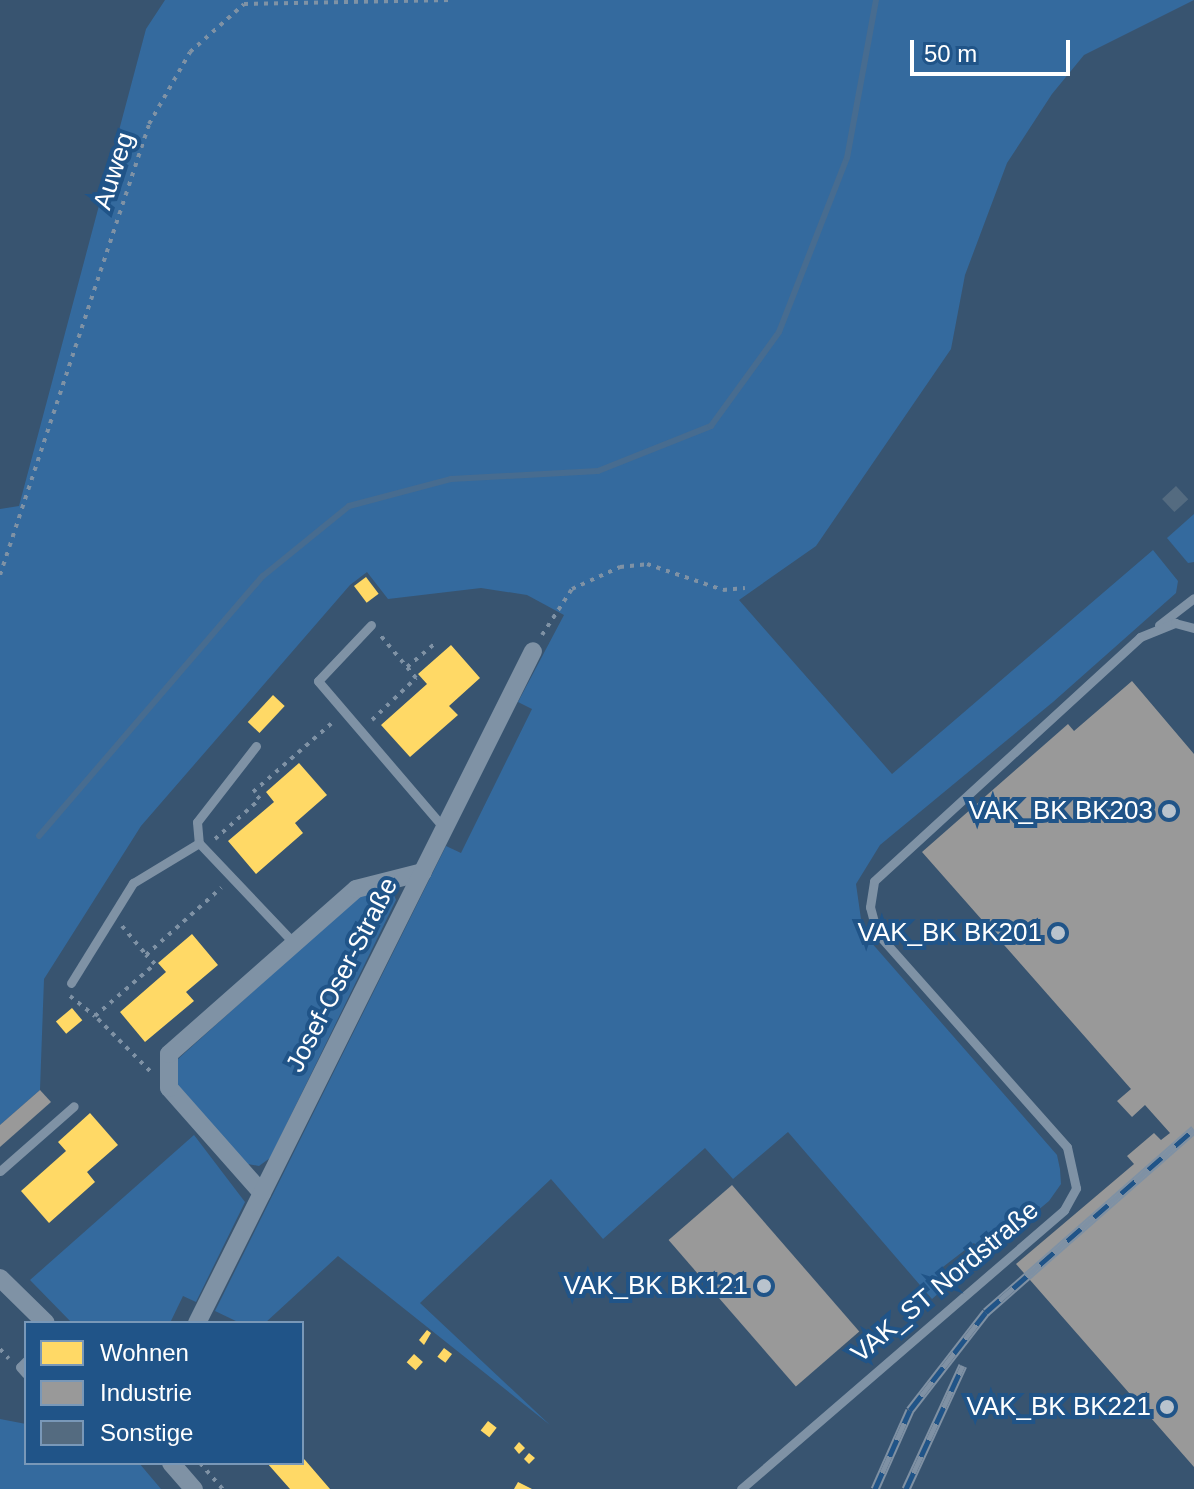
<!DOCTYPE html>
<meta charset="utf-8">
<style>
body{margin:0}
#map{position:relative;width:1194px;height:1489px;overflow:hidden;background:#385470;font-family:Arial,sans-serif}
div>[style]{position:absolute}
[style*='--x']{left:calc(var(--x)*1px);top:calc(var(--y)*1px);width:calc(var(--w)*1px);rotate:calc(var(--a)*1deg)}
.green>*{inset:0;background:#346a9e}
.homes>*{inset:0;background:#ffd966;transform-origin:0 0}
.industry>*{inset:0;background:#999;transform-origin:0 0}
.stream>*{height:6px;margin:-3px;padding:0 3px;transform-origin:3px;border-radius:3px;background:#476c90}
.building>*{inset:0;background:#546b80;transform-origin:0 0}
.path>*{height:4px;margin-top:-2px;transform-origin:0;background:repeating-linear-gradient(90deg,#7f92a5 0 4px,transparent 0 10px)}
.lane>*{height:9px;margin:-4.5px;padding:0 4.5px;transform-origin:4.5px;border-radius:4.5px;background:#7f92a5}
.street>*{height:18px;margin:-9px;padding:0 9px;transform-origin:9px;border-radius:9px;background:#7f92a5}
.rail>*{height:9px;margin-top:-4.5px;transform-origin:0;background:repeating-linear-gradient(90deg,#205488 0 18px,#7f91a4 0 36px);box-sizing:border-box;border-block:2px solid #7f91a4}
.dots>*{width:22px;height:22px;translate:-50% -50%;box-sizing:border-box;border:4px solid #205488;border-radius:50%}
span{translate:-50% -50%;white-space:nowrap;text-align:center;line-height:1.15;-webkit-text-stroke:8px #205488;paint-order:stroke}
.street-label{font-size:26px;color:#fff}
.poi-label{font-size:26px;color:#fff}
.right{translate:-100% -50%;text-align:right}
.legend{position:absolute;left:24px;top:1321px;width:280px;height:144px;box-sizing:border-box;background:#205488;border:2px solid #7998b8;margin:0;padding:10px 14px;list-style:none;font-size:24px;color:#fff}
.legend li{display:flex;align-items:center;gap:16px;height:40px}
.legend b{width:40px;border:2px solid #7998b8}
.scale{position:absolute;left:910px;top:40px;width:160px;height:36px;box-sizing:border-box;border:4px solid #fff;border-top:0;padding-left:10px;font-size:24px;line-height:28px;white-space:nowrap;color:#fff;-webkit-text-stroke:6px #205488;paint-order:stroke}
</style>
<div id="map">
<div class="green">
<i style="clip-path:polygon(165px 0,1194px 0,1084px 55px,1052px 94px,1007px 163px,965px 275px,951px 349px,816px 546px,739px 600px,892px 774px,1153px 550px,1178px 581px,1176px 593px,1053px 702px,880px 845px,856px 884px,863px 933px,1057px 1155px,1060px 1169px,1061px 1184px,1049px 1201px,984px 1255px,974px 1243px,939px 1270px,949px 1284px,932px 1299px,788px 1132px,733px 1179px,705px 1148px,603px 1239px,551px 1179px,420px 1303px,550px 1425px,338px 1256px,265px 1323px,240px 1323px,215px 1311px,446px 846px,461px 853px,532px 709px,518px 702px,564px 615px,527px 595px,481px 588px,388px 599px,367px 572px,350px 585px,141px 826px,44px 979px,40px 1090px,0 1125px,0 509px,19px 506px,146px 29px)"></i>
<i style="clip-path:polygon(1194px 514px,1194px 562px,1188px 563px,1167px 538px)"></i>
<i style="clip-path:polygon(391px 887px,396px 900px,270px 1158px,259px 1166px,242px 1163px,176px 1086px,178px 1059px,361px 894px)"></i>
<i style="clip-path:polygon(194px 1135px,245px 1202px,196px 1302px,183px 1296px,170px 1323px,72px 1323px,30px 1280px)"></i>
<i style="clip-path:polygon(0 1419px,26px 1424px,26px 1463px,139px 1463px,161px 1489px,0 1489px)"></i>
</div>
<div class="homes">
<i style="left:366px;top:577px;width:21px;height:15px;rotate:53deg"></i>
<i style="clip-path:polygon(451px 645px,480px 678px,449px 706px,458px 715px,410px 757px,381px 725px,427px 684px,418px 674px)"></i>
<i style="left:273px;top:695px;width:16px;height:37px;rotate:43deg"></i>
<i style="clip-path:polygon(299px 763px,327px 795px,295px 823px,303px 833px,256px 874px,228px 841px,274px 802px,266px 792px)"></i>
<i style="clip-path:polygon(192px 934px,218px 965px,186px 992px,194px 1001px,145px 1042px,120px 1012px,166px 972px,158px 963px)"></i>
<i style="left:72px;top:1008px;width:16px;height:21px;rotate:50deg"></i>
<i style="clip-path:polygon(90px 1113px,118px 1145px,87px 1172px,95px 1182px,49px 1223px,21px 1191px,66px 1151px,58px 1142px)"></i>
<i style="clip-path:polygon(427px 1330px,431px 1333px,424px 1345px,419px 1340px)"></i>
<i style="left:444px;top:1348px;width:10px;height:11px;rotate:37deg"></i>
<i style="left:414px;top:1354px;width:12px;height:11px;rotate:42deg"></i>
<i style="left:488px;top:1421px;width:11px;height:12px;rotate:38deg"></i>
<i style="clip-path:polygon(519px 1442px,525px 1448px,519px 1454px,514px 1448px)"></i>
<i style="clip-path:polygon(529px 1453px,535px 1458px,529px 1464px,524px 1459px)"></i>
<i style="clip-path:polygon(302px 1457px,305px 1460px,330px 1489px,290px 1489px,267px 1463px,302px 1463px)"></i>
<i style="clip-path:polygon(518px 1482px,532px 1489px,514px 1489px)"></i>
</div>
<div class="industry">
<i style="clip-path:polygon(1132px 681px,1194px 754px,1194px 1467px,1016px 1264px,1134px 1164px,1127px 1156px,1154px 1133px,1161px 1140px,1170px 1133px,1145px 1105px,1132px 1117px,1117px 1101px,1131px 1089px,922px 852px,1068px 724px,1074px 731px)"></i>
<i style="clip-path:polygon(40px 1090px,51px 1102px,0 1147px,0 1125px)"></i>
<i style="left:732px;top:1185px;width:194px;height:84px;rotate:49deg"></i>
</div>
<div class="stream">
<i style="--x:39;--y:836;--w:343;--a:-49.3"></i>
<i style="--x:263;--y:576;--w:111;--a:-39.1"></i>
<i style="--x:349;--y:506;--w:106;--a:-14.8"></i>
<i style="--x:451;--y:479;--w:147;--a:-3.1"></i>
<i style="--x:598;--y:471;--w:122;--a:-21.7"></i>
<i style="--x:711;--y:426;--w:116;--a:-54.1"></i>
<i style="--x:779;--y:332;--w:187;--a:-68.7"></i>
<i style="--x:847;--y:158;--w:161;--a:-79.6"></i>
</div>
<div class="building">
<i style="left:1176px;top:486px;width:18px;height:19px;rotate:47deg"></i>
</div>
<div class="path">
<i style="--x:0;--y:575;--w:475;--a:-71.7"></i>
<i style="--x:149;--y:124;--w:83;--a:-60.3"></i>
<i style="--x:190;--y:52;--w:72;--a:-41.6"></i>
<i style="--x:244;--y:4;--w:207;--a:-1.1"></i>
<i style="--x:542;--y:635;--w:55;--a:-56.9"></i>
<i style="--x:572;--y:589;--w:53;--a:-24.6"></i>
<i style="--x:620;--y:567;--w:27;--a:-6"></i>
<i style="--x:647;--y:564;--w:80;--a:18.9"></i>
<i style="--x:723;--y:590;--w:22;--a:-5"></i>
<i style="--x:407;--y:667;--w:35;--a:-40"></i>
<i style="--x:372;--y:720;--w:61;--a:-43.7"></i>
<i style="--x:416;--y:678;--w:55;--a:-129.8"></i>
<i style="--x:215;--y:839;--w:60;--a:-41.6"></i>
<i style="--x:260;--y:799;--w:10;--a:-135"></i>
<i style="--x:253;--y:792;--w:106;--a:-41.2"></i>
<i style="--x:122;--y:926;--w:38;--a:50"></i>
<i style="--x:70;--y:996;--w:32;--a:39"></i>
<i style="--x:150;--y:1071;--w:78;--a:-135"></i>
<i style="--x:95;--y:1016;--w:79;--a:-40.9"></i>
<i style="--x:155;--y:964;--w:13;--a:-135"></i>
<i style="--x:146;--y:955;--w:101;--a:-41.8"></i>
<i style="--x:0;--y:1349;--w:13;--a:48"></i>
<i style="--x:200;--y:1463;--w:35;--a:49"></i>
</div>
<div class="lane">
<i style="--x:371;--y:625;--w:77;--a:133.4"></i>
<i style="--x:318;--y:681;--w:195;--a:49.4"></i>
<i style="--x:1159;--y:625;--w:44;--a:-37.6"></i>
<i style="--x:256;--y:746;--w:96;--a:127.8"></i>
<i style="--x:197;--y:822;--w:21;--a:85"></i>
<i style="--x:199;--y:843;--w:138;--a:46.5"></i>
<i style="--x:71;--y:983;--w:118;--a:-58.2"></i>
<i style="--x:133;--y:883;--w:77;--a:-31.2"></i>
<i style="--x:0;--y:1171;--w:98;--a:-41.3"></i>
<i style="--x:26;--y:1361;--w:8;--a:135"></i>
<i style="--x:20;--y:1367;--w:9;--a:49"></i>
<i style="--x:741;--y:1489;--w:427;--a:-40.8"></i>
<i style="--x:1064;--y:1210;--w:25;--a:-61"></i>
<i style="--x:1076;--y:1188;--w:42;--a:-102.4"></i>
<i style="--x:1067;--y:1147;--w:286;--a:-131.6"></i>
<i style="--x:877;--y:933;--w:27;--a:-105"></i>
<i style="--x:870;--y:907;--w:26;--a:-81"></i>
<i style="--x:874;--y:881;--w:361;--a:-42.5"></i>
<i style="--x:1140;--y:637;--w:38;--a:-22"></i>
<i style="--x:1175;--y:623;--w:20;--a:15"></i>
</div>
<div class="street">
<i style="--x:262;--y:1193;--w:140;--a:-131.5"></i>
<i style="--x:169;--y:1088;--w:34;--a:-90"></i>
<i style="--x:169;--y:1054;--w:249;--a:-41.4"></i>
<i style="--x:356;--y:889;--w:69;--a:-14.2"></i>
<i style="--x:0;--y:1278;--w:64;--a:44.4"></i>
<i style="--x:197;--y:1323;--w:751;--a:-63.43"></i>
<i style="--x:171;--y:1463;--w:35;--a:49"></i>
</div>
<div class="rail">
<i style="--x:875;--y:1489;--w:86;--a:-66.1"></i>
<i style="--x:910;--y:1410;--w:124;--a:-52.2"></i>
<i style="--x:986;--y:1312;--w:277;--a:-41.3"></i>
<i style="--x:906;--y:1489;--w:136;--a:-65.3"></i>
</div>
<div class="dots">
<i style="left:1169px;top:811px;background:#b9c3cd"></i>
<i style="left:1058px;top:933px;background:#b9c3cd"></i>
<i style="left:764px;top:1286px;background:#b9c3cd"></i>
<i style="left:1167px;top:1407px;background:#b9c3cd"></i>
</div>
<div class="street-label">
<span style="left:114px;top:171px;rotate:-72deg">Auweg</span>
<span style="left:342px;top:975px;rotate:-63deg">Josef-Oser-Straße</span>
<span style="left:945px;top:1282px;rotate:-40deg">VAK_ST Nordstraße</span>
</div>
<div class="poi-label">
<span class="right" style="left:1153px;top:811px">VAK_BK BK203</span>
<span class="right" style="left:1042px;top:933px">VAK_BK BK201</span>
<span class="right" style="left:748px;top:1286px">VAK_BK BK121</span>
<span class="right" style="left:1151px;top:1407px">VAK_BK BK221</span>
</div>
<ul class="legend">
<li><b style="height:22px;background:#ffd966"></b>Wohnen</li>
<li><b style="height:22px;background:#999"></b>Industrie</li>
<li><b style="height:22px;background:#546b80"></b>Sonstige</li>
</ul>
<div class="scale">50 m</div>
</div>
